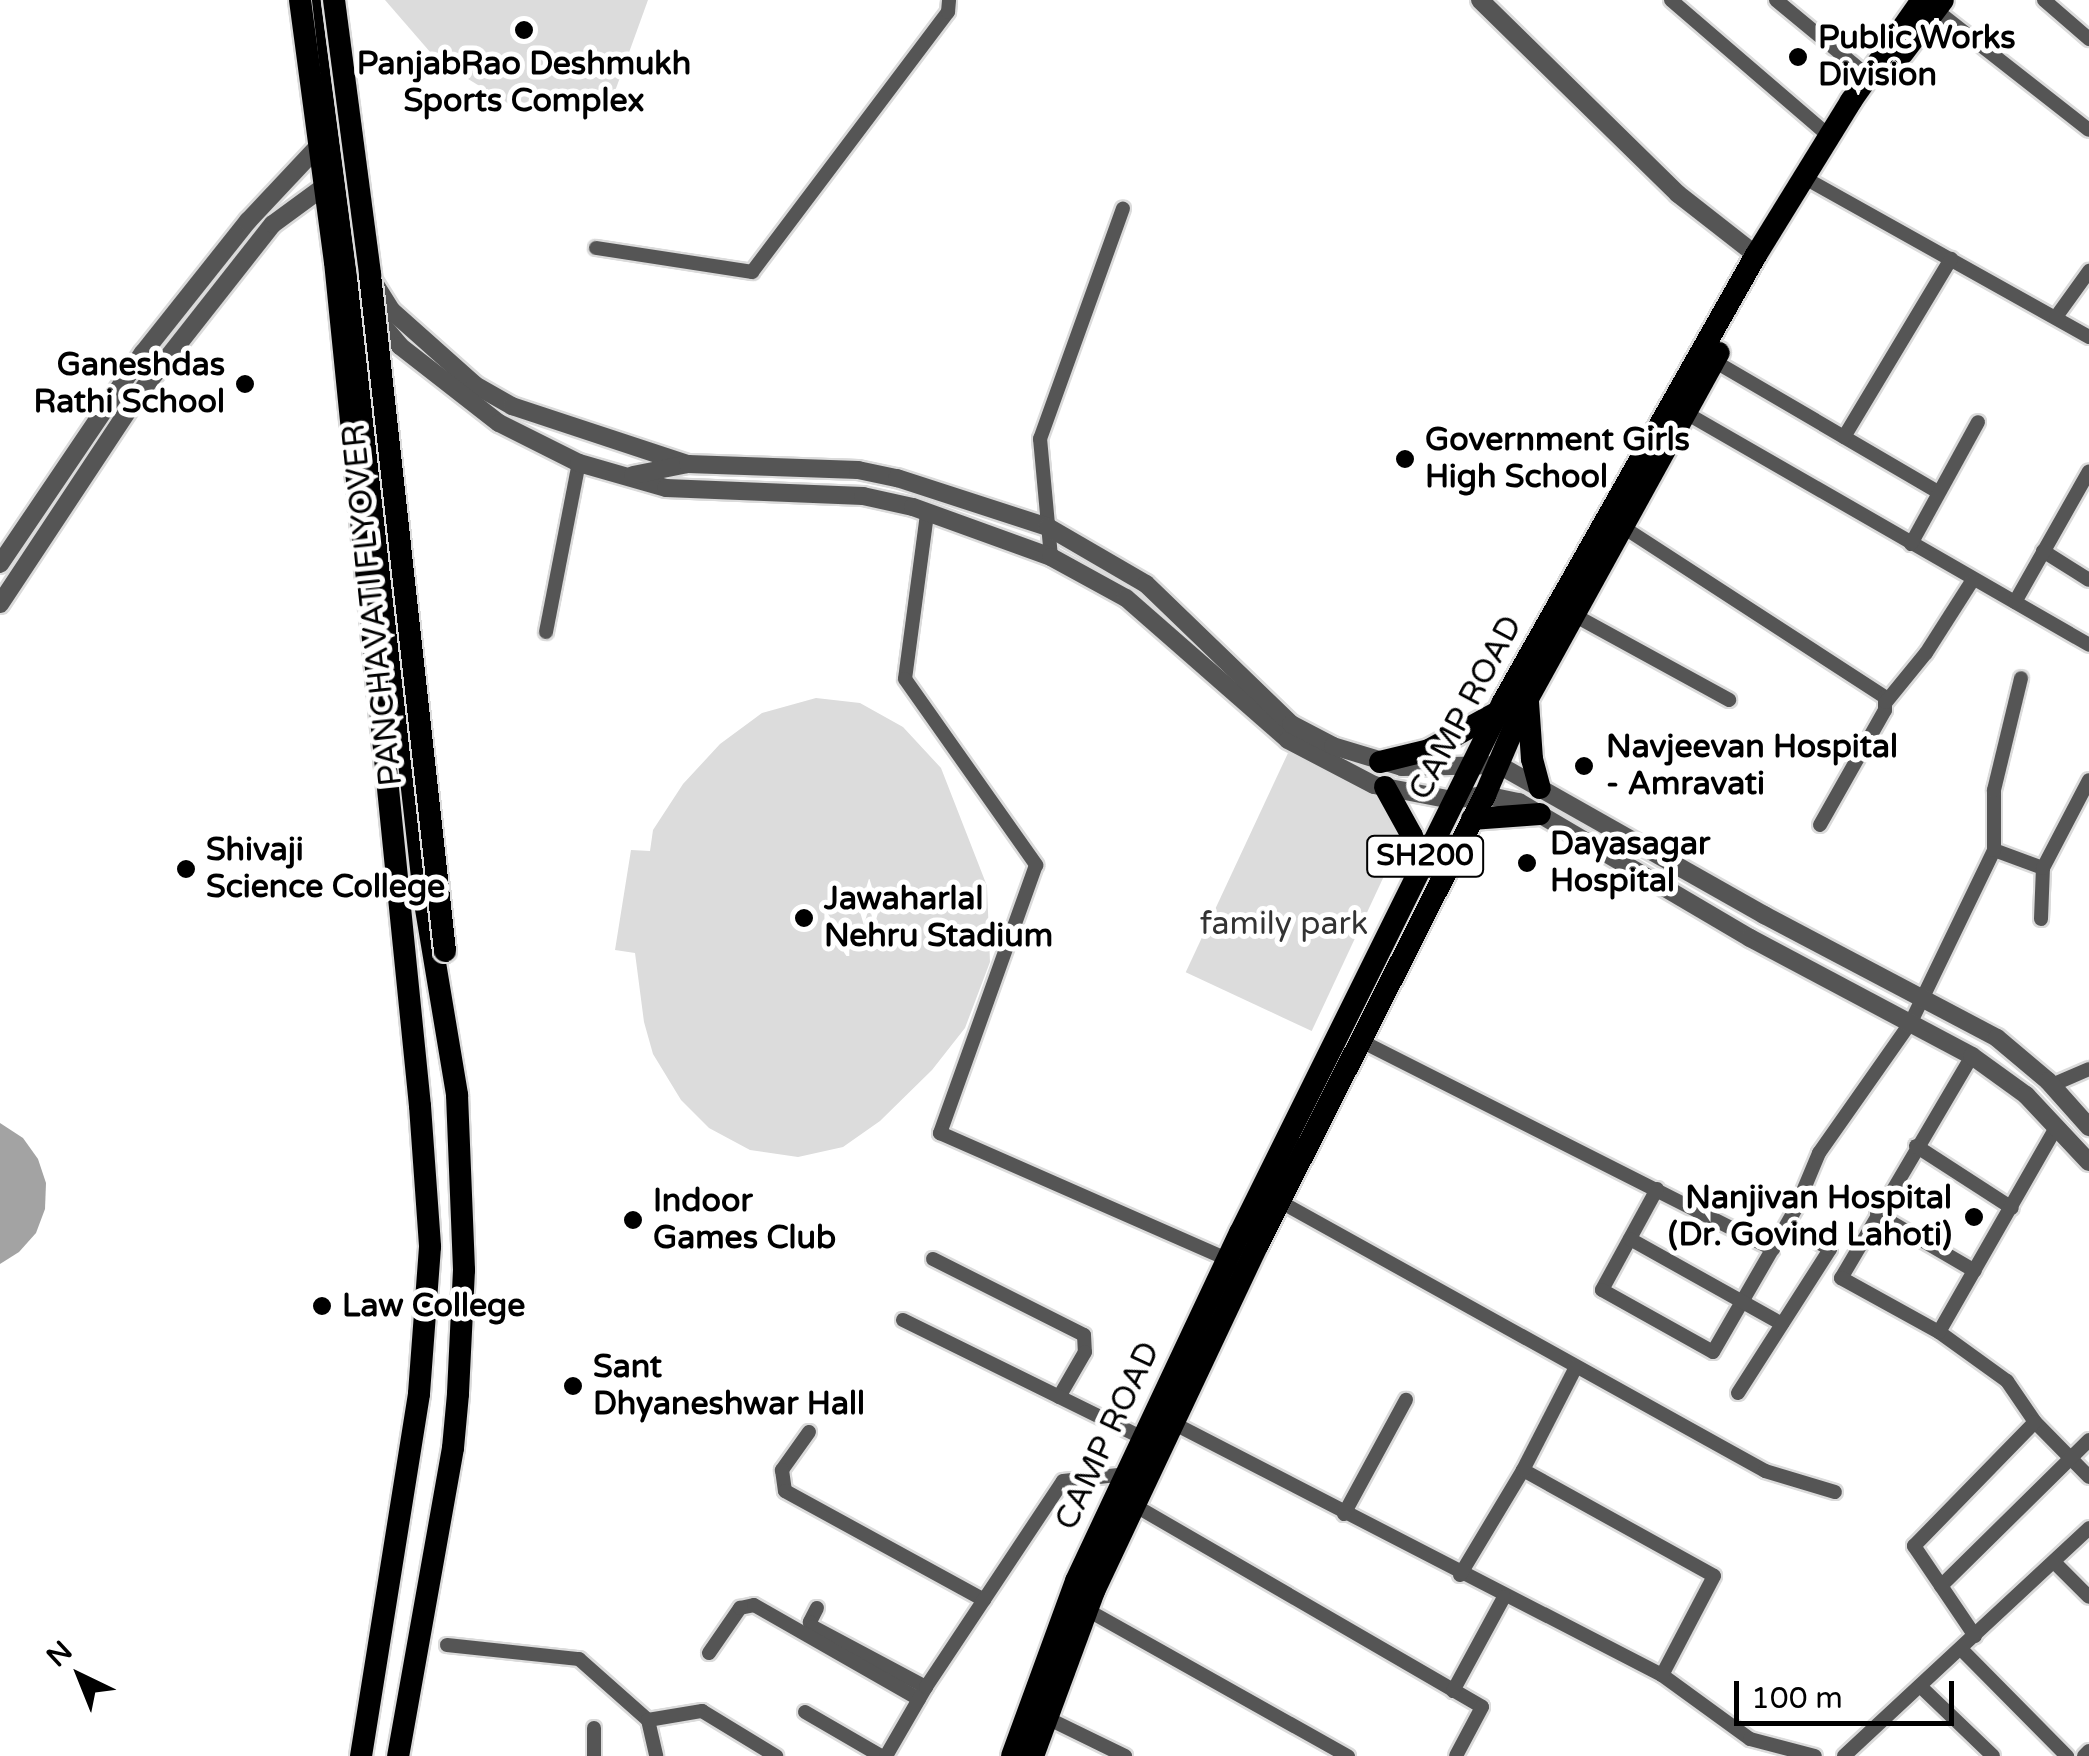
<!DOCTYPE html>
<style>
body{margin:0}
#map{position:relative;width:2089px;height:1756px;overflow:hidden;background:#fff;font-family:"Varela Round",sans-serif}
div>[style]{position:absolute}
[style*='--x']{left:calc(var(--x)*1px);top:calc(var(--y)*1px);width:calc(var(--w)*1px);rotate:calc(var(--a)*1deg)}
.green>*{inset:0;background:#dcdcdc;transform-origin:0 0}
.water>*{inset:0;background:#a3a3a3}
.roads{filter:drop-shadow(2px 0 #dbdbdb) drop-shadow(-2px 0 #dbdbdb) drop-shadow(0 2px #dbdbdb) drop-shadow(0 -2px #dbdbdb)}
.minor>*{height:14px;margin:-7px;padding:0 7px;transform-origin:7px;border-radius:7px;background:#555}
.tertiary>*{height:18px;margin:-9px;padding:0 9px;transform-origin:9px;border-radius:9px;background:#555}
.primary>*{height:22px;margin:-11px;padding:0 11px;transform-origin:11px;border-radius:11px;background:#000}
.bridges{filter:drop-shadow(2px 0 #dbdbdb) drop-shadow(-2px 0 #dbdbdb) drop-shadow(0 2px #dbdbdb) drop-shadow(0 -2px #dbdbdb)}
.primary-bridge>*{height:22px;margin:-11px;padding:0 11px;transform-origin:11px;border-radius:11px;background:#000}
.dots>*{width:28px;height:28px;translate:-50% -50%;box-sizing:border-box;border:5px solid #fff;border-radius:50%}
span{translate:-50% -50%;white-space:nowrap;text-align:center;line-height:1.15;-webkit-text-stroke:10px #fff;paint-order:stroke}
.shield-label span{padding:2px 8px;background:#fff;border:2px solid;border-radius:8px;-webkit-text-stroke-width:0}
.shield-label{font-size:30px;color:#000;font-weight:700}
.poi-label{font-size:32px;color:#000;font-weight:700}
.left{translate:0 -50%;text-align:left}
.right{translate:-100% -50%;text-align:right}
.street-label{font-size:32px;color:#000}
.park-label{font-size:32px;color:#333}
.north{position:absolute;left:30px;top:1626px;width:100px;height:100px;-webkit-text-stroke:8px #fff;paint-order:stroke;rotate:317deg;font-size:28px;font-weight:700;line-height:40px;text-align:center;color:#000}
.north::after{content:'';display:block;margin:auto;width:35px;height:45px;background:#000;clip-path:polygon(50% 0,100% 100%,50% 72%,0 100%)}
.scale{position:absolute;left:1734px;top:1681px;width:220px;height:45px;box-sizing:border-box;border:5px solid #000;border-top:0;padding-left:12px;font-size:30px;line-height:35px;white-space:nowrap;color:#000;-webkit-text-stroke:8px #fff;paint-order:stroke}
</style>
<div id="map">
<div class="green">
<i style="clip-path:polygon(385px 0,648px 0,610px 105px,585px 112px,509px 104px,437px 60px)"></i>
<i style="clip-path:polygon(816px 698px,860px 703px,903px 727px,941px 768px,987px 886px,990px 962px,965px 1028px,932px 1070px,880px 1121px,843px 1147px,798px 1157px,750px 1150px,709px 1128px,681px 1100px,653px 1054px,644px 1022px,635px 953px,615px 950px,631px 850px,650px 851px,653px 830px,683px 784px,720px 744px,762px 713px)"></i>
<i style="left:1288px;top:753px;width:139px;height:242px;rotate:25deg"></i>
</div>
<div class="water">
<i style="clip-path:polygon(0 1123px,23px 1138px,38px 1159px,46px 1183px,45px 1209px,36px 1233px,19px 1252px,0 1264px)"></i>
</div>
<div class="roads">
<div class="minor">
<i style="--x:1671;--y:0;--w:208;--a:40.7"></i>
<i style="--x:1776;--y:0;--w:119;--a:39.6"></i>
<i style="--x:2044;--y:0;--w:60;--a:40.9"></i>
<i style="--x:1932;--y:7;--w:199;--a:38.1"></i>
<i style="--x:1803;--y:177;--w:328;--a:29.2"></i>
<i style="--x:596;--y:248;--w:158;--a:8.7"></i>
<i style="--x:752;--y:272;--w:326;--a:-53"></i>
<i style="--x:948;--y:12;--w:12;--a:-85"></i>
<i style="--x:2056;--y:317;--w:57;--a:-54.3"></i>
<i style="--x:1714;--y:361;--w:259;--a:30.3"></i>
<i style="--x:1686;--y:413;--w:465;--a:29.9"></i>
<i style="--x:1844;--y:437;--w:208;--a:-59"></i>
<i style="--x:927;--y:514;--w:166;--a:97.6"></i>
<i style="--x:905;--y:679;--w:228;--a:54.8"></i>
<i style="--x:1036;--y:865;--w:285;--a:109.7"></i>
<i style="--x:940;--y:1133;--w:313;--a:23.7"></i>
<i style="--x:1623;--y:527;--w:312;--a:33"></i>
<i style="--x:1885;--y:697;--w:13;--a:90"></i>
<i style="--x:1885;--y:710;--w:132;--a:119.5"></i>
<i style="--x:1911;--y:544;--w:139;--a:-61.2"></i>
<i style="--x:2043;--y:551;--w:54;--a:32.2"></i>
<i style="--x:1051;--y:557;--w:119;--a:-95.3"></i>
<i style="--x:1040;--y:439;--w:245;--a:-70.2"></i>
<i style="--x:2015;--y:602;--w:150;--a:-60.5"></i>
<i style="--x:1574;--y:615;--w:177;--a:28.7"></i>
<i style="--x:546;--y:632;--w:172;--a:-79"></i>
<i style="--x:1886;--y:702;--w:63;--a:-50.8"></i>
<i style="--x:1926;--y:653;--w:85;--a:-57.4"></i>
<i style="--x:1994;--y:850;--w:52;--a:20.2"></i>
<i style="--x:2041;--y:919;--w:51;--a:-87.8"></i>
<i style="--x:2043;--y:868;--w:99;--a:-62.4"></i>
<i style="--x:1359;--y:1040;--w:464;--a:26.8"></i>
<i style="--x:1972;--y:1056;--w:258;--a:120.5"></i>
<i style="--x:1841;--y:1278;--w:112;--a:28.9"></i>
<i style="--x:1939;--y:1332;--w:84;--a:35.8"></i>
<i style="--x:2007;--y:1381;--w:50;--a:55.7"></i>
<i style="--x:2035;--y:1422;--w:77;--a:45.5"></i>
<i style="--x:2052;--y:1085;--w:40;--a:-23.4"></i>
<i style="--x:1916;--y:1146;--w:114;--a:32.9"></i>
<i style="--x:1657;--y:1189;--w:115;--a:118.6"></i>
<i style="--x:1602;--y:1290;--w:127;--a:29.2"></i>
<i style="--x:1713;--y:1352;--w:166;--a:-60"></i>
<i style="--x:1796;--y:1208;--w:60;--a:-67.3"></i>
<i style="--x:1819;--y:1153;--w:160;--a:-54.9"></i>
<i style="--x:1911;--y:1022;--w:191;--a:-64.2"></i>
<i style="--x:1994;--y:850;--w:60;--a:-90"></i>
<i style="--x:1994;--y:790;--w:115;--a:-76.4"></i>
<i style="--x:1279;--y:1201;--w:556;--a:29.05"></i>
<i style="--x:1765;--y:1471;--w:73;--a:16.7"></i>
<i style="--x:1877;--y:1214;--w:113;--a:30.2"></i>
<i style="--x:1630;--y:1239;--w:174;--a:29.2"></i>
<i style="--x:933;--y:1259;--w:169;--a:26.7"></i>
<i style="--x:1084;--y:1335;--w:17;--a:87"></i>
<i style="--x:1085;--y:1352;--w:52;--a:120"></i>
<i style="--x:903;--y:1320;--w:267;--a:26.2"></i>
<i style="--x:1939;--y:1332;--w:235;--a:-60.2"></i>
<i style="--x:1738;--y:1393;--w:171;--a:-57.4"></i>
<i style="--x:1830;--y:1249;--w:49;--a:-150.8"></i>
<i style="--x:1169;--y:1421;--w:555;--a:27.26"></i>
<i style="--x:1662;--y:1675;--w:109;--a:36"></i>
<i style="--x:1750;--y:1739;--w:67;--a:14.7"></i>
<i style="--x:809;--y:1432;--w:47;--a:125.4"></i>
<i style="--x:782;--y:1470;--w:21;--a:82"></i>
<i style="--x:785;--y:1491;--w:227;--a:28.7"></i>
<i style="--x:1523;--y:1470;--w:218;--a:29"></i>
<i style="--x:1714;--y:1576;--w:112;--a:117.7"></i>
<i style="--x:1134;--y:1505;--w:402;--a:30.1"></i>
<i style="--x:1482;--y:1707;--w:55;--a:118"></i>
<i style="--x:1344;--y:1514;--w:130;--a:-61.5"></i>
<i style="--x:2054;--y:1562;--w:49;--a:45"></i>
<i style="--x:1460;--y:1575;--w:122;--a:-59"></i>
<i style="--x:1523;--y:1470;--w:116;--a:-62.8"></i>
<i style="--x:1941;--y:1586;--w:208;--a:-44.6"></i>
<i style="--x:1082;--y:1607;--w:305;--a:29.3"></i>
<i style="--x:817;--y:1608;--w:16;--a:117"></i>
<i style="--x:810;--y:1622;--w:6;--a:59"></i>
<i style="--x:813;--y:1627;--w:128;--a:28"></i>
<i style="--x:1975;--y:1636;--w:109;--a:-124.1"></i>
<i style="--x:1914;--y:1546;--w:173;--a:-45.7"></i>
<i style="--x:447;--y:1645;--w:133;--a:6.1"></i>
<i style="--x:579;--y:1659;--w:92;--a:41.5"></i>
<i style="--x:648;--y:1720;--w:37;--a:77"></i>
<i style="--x:1961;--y:1649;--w:151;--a:45.3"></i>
<i style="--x:709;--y:1653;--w:55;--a:-55.4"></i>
<i style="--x:740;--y:1608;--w:14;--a:-12"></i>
<i style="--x:754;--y:1605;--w:190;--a:29.7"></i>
<i style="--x:1920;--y:1686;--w:101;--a:43.8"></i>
<i style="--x:1453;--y:1691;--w:107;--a:-61.5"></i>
<i style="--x:805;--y:1712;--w:88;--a:30.1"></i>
<i style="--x:1047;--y:1718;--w:87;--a:26"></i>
<i style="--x:648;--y:1720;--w:55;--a:-9.5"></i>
<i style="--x:702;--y:1711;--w:87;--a:31.3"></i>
<i style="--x:594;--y:1756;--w:28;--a:-90"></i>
<i style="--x:886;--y:1756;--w:80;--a:-59.9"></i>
<i style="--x:926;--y:1687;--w:247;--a:-56.4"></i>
<i style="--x:1063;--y:1481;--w:63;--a:-6.3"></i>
<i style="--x:1844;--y:1756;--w:335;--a:-42.9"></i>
<i style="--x:2084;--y:1756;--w:7;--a:-45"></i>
</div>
<div class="tertiary">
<i style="--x:1480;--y:0;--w:277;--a:44.4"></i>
<i style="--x:1678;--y:194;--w:99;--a:38"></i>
<i style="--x:373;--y:281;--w:36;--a:58"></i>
<i style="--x:392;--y:311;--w:111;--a:41.7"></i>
<i style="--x:475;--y:385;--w:43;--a:29.6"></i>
<i style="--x:512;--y:406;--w:184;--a:18.3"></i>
<i style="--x:375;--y:316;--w:39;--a:50"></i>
<i style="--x:400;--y:346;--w:125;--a:37.9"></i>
<i style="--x:499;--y:423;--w:89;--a:26.6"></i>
<i style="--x:579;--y:463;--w:91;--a:16"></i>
<i style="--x:666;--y:488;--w:197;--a:2.3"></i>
<i style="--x:863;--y:496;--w:51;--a:12.4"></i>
<i style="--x:913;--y:507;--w:147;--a:19.9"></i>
<i style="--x:1051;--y:557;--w:85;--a:28.7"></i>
<i style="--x:1126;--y:598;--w:215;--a:41.2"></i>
<i style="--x:1288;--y:740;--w:97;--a:27.6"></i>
<i style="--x:1374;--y:785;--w:79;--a:10.9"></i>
<i style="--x:1452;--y:800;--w:33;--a:-9"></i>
<i style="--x:1485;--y:795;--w:35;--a:12"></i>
<i style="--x:1519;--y:802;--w:268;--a:30.5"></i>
<i style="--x:1750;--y:938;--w:251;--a:28"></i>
<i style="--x:1972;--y:1056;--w:67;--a:35.8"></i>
<i style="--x:2026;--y:1095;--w:92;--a:46.8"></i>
<i style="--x:633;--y:475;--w:56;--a:-11.3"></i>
<i style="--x:688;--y:464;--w:170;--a:2"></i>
<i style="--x:858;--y:470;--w:40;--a:12"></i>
<i style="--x:897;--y:478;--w:159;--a:18"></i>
<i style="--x:1048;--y:527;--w:113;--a:30.2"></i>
<i style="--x:1146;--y:584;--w:202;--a:44"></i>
<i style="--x:1291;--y:724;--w:47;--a:27.6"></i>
<i style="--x:1333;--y:746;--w:72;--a:16.9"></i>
<i style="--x:1402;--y:767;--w:97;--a:-1.2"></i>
<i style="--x:1499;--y:765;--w:305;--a:29.5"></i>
<i style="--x:1764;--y:915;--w:263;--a:27.8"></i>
<i style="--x:1997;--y:1038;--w:67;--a:40.1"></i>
<i style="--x:2048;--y:1081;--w:62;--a:48.3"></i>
<i style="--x:0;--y:564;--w:255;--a:-55.9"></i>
<i style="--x:143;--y:353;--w:169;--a:-51.5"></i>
<i style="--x:248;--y:221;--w:115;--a:-46.8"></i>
<i style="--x:0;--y:604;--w:252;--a:-56.5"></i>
<i style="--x:139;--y:394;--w:216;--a:-51.8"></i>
<i style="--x:273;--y:224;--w:74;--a:-36.3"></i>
</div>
<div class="primary">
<i style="--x:300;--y:0;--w:264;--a:82.4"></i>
<i style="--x:335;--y:262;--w:848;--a:84.25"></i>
<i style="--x:420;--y:1106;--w:141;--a:85.9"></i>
<i style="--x:430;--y:1247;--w:147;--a:94.3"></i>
<i style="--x:419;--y:1394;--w:367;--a:99.1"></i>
<i style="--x:323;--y:0;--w:909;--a:83.56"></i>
<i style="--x:425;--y:903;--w:195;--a:80.5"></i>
<i style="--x:457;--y:1095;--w:175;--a:87.7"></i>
<i style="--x:464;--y:1270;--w:124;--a:92.8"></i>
<i style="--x:458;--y:1394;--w:54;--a:95.3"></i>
<i style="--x:453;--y:1448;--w:313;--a:100.1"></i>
<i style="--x:1903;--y:53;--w:66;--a:-53"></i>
<i style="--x:1528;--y:702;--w:57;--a:86"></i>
<i style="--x:1532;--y:759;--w:30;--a:75"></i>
<i style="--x:1380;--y:762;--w:50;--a:-13.8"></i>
<i style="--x:1429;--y:750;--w:77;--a:-28.9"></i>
<i style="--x:1385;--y:787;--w:56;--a:61.1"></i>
<i style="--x:1412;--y:836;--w:30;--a:75"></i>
<i style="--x:1472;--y:819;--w:68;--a:-4.2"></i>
<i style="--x:1012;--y:1756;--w:186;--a:-69.9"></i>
<i style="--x:1076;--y:1581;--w:385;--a:-64.8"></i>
<i style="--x:1240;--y:1233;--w:593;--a:-63.65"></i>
<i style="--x:1503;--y:702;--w:514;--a:-60.49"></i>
<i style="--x:1756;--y:255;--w:181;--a:-58.3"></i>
<i style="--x:1851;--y:101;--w:123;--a:-54.9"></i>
<i style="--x:1033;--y:1756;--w:176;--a:-69.7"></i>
<i style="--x:1094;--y:1591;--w:384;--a:-64.7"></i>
<i style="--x:1258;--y:1244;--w:503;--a:-63.18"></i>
<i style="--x:1485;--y:795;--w:91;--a:-66.8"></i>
<i style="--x:1521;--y:711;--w:409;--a:-61.1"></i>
</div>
</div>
<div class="bridges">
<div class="primary-bridge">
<i style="--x:334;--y:0;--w:277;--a:82.5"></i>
<i style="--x:370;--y:275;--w:680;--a:83.67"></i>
</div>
</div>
<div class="dots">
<i style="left:524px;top:30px;background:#000"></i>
<i style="left:1798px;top:57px;background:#000"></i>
<i style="left:245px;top:384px;background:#000"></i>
<i style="left:1405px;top:459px;background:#000"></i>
<i style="left:1584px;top:766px;background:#000"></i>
<i style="left:1527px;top:863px;background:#000"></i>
<i style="left:186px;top:869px;background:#000"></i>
<i style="left:804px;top:918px;background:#000"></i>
<i style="left:1974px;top:1217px;background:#000"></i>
<i style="left:633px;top:1220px;background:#000"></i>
<i style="left:322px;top:1306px;background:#000"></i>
<i style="left:573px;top:1386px;background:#000"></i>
</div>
<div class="shield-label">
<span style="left:1425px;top:856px">SH200</span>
</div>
<div class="poi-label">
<span class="left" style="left:1818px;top:57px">Public Works<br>Division</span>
<span style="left:524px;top:83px">PanjabRao Deshmukh<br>Sports Complex</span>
<span class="right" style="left:225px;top:384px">Ganeshdas<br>Rathi School</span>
<span class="left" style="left:1425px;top:459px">Government Girls<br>High School</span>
<span class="left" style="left:1606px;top:766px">Navjeevan Hospital<br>- Amravati</span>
<span class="left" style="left:1550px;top:863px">Dayasagar<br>Hospital</span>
<span class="left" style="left:206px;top:869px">Shivaji<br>Science College</span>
<span class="left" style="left:824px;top:918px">Jawaharlal<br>Nehru Stadium</span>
<span class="right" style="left:1952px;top:1217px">Nanjivan Hospital<br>(Dr. Govind Lahoti)</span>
<span class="left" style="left:653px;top:1220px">Indoor<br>Games Club</span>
<span class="left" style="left:342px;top:1306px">Law College</span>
<span class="left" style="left:593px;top:1386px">Sant<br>Dhyaneshwar Hall</span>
</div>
<div class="street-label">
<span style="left:373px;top:605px;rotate:-96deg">PANCHAVATI FLYOVER</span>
<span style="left:1466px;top:708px;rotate:-62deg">CAMP ROAD</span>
<span style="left:1108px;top:1436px;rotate:-65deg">CAMP ROAD</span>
</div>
<div class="park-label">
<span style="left:1284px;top:924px">family park</span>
</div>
<div class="north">N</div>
<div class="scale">100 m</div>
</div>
